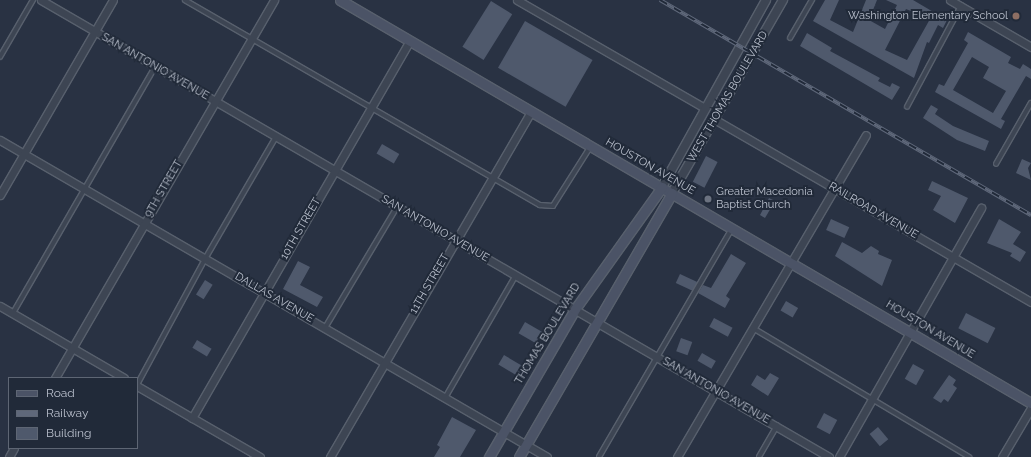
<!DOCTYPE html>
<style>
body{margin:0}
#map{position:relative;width:1031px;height:457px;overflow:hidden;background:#293243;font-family:Raleway,sans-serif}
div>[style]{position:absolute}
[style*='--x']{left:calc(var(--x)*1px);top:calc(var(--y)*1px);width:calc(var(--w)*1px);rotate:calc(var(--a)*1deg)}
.building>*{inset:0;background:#4f596c;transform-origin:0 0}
.roads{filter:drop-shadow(1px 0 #58606d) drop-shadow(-1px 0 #58606d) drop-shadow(0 1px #58606d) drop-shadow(0 -1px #58606d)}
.service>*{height:3.5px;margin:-1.75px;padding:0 1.75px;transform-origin:1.75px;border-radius:1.75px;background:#3d4553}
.minor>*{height:7px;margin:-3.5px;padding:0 3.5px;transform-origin:3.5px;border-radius:3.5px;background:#3d4553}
.tertiary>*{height:8px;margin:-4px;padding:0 4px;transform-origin:4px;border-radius:4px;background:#3d4553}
.secondary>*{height:9px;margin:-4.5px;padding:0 4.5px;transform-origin:4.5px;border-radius:4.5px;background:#4b5366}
.rail>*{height:4px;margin-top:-2px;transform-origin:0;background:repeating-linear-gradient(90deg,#212a39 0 8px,#5f687a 0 16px);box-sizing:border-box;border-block:1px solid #5f687a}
.dots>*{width:11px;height:11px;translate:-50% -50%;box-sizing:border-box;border:2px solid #212a39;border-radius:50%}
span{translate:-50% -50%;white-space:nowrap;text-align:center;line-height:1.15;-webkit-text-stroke:4px #212a39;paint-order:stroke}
.poi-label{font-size:11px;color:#bac0cd}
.right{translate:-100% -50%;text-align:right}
.left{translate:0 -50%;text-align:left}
.street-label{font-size:11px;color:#bac0cd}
.legend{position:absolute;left:8px;top:377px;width:130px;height:72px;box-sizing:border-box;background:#212a39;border:1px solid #5e6674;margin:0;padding:5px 7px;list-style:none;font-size:12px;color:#bac0cd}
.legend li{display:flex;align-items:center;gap:8px;height:20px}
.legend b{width:20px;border:1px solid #5e6674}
</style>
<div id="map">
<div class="building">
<i style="clip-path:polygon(evenodd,825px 0,839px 0,830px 20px,853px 32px,866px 0,877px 0,869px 20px,885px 29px,897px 5px,886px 0,913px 0,947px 20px,943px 28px,938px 25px,929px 43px,927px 42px,914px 78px,813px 21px,825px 0,906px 9px,930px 19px,907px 60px,885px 50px,906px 9px)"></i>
<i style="left:491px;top:1px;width:25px;height:54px;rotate:32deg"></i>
<i style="left:525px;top:21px;width:78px;height:54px;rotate:30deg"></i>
<i style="clip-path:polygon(evenodd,968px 32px,1011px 57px,1008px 63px,1020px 69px,1023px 64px,1031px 69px,1031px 79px,1026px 76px,1001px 119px,1005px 121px,1001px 129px,935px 92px,939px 84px,944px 86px,968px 43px,964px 40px,968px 32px,972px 57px,989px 67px,983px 78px,1006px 91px,993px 113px,953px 90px,972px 57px)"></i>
<i style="clip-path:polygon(807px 33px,832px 48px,830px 51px,880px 78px,878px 81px,890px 87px,892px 83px,900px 87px,892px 100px,800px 46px)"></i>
<i style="clip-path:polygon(931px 105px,938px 109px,935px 114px,953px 126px,989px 141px,985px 151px,957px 140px,923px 118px)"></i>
<i style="left:382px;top:144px;width:20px;height:11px;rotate:30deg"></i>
<i style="left:706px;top:156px;width:13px;height:29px;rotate:27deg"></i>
<i style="clip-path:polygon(1022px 159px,1031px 163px,1028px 168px,1031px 180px,1016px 173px)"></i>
<i style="clip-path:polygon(932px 181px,968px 198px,955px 223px,933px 210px,941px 196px,928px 190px)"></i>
<i style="clip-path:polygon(769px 198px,775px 201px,765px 218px,760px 215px)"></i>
<i style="left:831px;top:219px;width:20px;height:12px;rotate:24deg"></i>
<i style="clip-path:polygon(999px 219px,1021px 232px,1013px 244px,1026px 252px,1020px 262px,1010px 256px,1012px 253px,987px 243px)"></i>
<i style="clip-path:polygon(842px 242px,862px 253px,871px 246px,879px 251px,878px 254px,892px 260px,882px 286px,835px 256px)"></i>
<i style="clip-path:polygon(731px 254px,746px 263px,726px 296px,730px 299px,725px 308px,698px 293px,703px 285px,711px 288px)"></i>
<i style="clip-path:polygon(298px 261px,310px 267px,300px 285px,323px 297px,317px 307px,283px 289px)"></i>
<i style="left:680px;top:274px;width:19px;height:10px;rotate:25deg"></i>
<i style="left:205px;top:280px;width:9px;height:17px;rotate:32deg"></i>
<i style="left:786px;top:301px;width:14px;height:11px;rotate:30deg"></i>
<i style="left:966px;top:313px;width:33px;height:17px;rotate:27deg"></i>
<i style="left:714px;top:318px;width:21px;height:10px;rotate:28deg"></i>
<i style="left:525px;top:322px;width:20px;height:13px;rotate:30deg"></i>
<i style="left:681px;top:338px;width:12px;height:14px;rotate:20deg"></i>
<i style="left:197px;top:340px;width:17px;height:9px;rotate:31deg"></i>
<i style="left:702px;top:353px;width:16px;height:9px;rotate:30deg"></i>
<i style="left:504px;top:355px;width:23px;height:11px;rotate:31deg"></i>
<i style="left:913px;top:364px;width:13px;height:17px;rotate:29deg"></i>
<i style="clip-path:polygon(770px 373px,779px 378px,768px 396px,751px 385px,757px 375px,765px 380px)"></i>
<i style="clip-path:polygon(949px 375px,956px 380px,953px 385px,957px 388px,948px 402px,944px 399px,941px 403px,933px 398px)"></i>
<i style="left:824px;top:413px;width:15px;height:16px;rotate:28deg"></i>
<i style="clip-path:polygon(452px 417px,476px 430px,460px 457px,434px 457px,440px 447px,437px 445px)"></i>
<i style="left:878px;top:427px;width:16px;height:11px;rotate:50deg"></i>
</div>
<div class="roads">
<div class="service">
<i style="--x:185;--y:0;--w:410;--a:30"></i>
<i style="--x:540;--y:205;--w:13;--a:4"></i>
<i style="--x:553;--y:206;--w:71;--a:-57.7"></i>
<i style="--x:790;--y:38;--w:44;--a:-59.9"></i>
<i style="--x:0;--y:57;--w:66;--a:-59.9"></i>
<i style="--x:907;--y:107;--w:115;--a:-61.9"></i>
<i style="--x:996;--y:164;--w:70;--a:-60.2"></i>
<i style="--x:13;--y:313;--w:284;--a:-60"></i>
<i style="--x:325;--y:328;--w:141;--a:-59.2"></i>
<i style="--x:753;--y:328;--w:252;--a:30.8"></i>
<i style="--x:137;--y:385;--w:143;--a:-61.6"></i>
<i style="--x:205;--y:259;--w:141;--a:-59.8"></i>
<i style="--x:445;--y:398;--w:142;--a:-60"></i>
<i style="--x:599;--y:457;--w:263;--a:-59.8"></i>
<i style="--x:759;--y:457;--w:36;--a:-60"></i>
</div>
<div class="minor">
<i style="--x:41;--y:0;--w:911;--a:30.11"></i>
<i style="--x:517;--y:0;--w:217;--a:29.9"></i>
<i style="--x:950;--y:0;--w:94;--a:30.1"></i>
<i style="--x:714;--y:119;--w:366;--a:30"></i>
<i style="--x:0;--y:140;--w:632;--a:30.09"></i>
<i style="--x:0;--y:195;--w:225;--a:-59.9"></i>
<i style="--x:0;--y:306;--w:143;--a:30.1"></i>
<i style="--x:55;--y:378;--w:437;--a:-59.9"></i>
<i style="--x:137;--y:386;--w:142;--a:30"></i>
<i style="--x:192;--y:418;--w:435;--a:-60"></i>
<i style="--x:9;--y:457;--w:10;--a:-61"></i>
<i style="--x:330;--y:457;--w:400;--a:-59.8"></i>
<i style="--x:677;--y:457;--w:373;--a:-59.6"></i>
<i style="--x:839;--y:457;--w:287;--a:-60.3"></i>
<i style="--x:1002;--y:457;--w:57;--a:-59.4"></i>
</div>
<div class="tertiary">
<i style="--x:662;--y:187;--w:214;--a:-60.9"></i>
<i style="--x:672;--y:193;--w:223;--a:-60.1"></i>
</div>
<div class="secondary">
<i style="--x:340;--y:0;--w:800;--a:30.25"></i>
<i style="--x:489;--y:457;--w:171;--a:-59.8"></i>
<i style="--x:575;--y:309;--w:150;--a:-54.5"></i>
<i style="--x:519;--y:457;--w:305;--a:-59.9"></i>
</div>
</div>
<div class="rail">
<i style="--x:660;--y:0;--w:429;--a:30.1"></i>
</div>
<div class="dots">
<i style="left:1016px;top:16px;background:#8d6e63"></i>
<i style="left:708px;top:199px;background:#6b7280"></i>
</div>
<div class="poi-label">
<span class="right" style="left:1008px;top:16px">Washington Elementary School</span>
<span class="left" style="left:716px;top:199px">Greater Macedonia<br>Baptist Church</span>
</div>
<div class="street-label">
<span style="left:155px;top:67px;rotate:30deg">SAN ANTONIO AVENUE</span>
<span style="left:728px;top:97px;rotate:-60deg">WEST THOMAS BOULEVARD</span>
<span style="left:650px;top:167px;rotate:30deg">HOUSTON AVENUE</span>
<span style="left:164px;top:189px;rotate:-60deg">9TH STREET</span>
<span style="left:873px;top:211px;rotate:30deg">RAILROAD AVENUE</span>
<span style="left:301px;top:229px;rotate:-60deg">10TH STREET</span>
<span style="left:435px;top:229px;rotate:30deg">SAN ANTONIO AVENUE</span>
<span style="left:430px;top:284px;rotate:-60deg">11TH STREET</span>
<span style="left:274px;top:298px;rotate:30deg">DALLAS AVENUE</span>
<span style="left:930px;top:330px;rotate:31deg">HOUSTON AVENUE</span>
<span style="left:548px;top:334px;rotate:-59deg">THOMAS BOULEVARD</span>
<span style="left:716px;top:391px;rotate:30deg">SAN ANTONIO AVENUE</span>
</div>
<ul class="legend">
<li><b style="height:5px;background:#4b5366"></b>Road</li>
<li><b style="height:5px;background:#5f687a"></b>Railway</li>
<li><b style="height:11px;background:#4f596c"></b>Building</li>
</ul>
</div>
